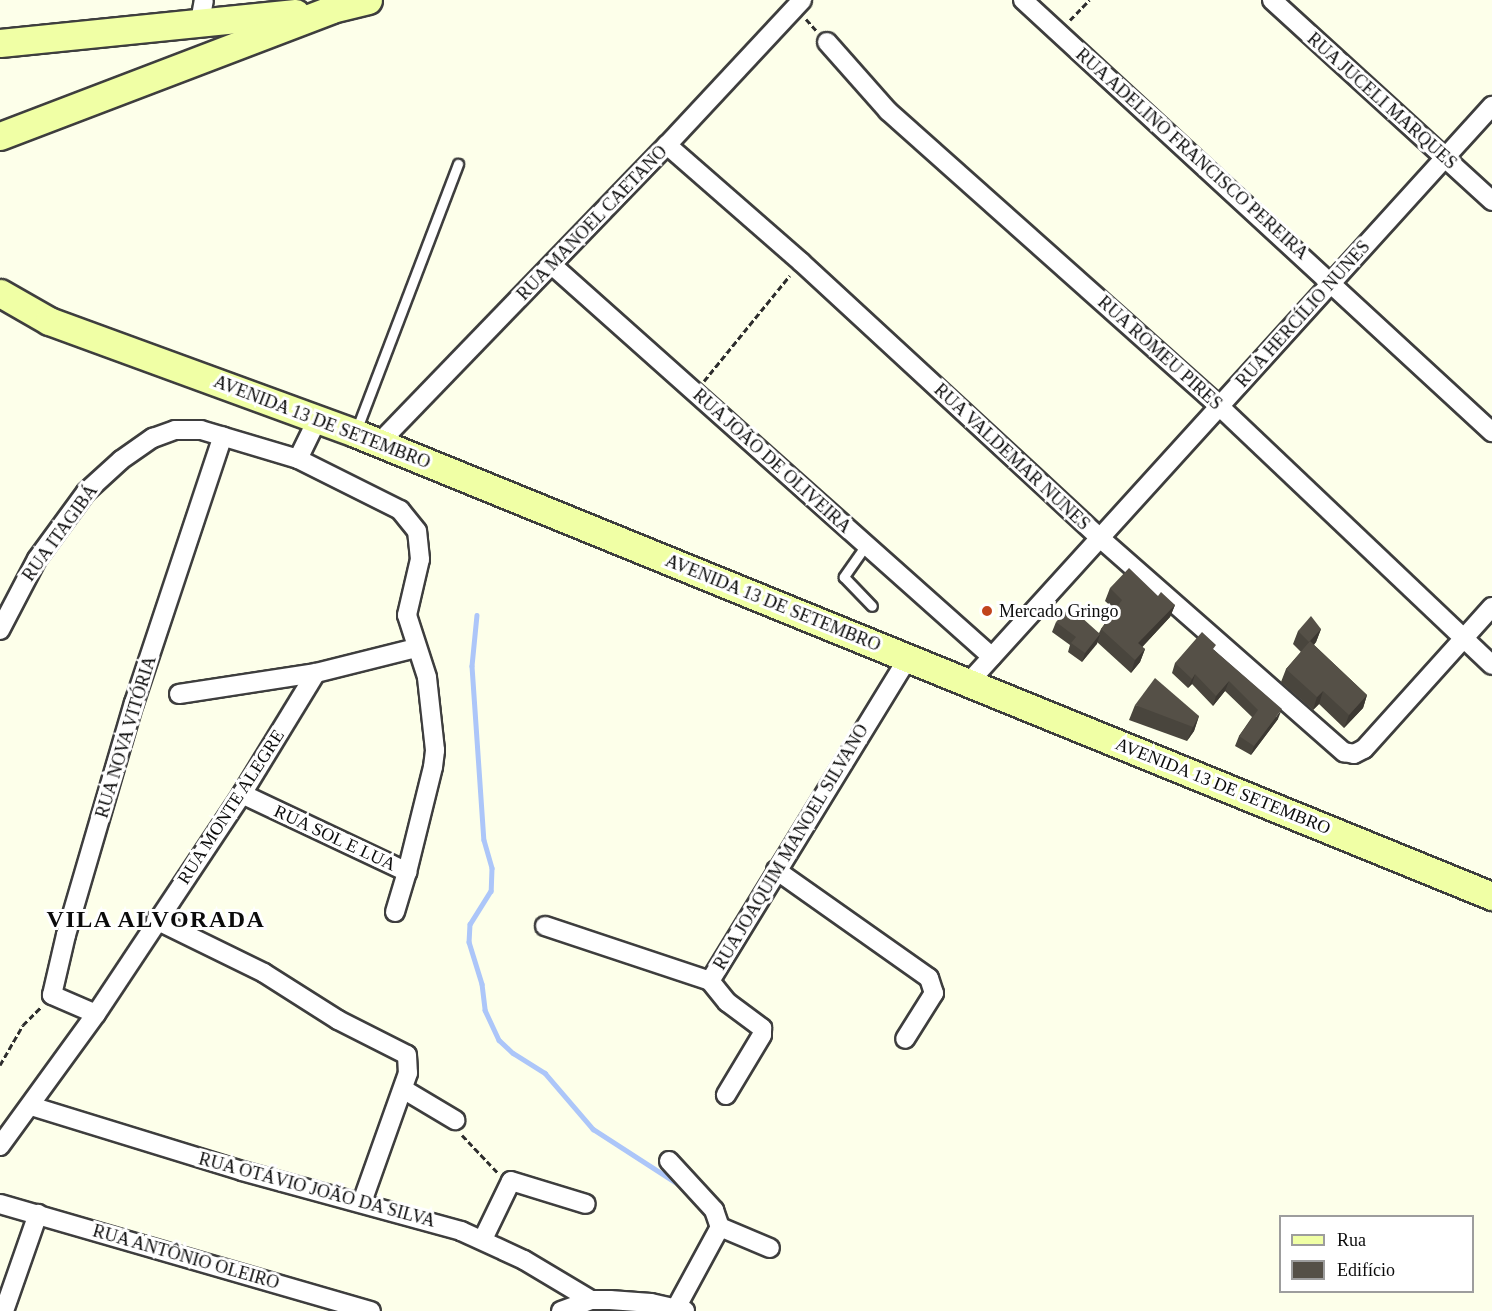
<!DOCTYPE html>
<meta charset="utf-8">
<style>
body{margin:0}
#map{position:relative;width:1492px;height:1311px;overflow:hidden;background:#fdffea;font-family:Georgia,serif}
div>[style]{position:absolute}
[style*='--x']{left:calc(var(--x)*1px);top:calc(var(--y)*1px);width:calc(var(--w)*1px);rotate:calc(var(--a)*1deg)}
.stream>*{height:4.5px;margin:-2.25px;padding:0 2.25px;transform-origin:2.25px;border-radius:2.25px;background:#acc6f9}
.path>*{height:3px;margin-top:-1.5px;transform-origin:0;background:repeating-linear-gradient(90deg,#2d2d2d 0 6px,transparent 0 9px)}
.roads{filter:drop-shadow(2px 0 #3e3e3e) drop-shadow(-2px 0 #3e3e3e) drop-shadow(0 2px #3e3e3e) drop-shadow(0 -2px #3e3e3e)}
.service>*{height:9px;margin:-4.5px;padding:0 4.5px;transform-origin:4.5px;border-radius:4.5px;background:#fff}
.minor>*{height:18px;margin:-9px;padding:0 9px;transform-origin:9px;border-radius:9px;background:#fff}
.secondary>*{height:27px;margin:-13.5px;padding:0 13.5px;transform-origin:13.5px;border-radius:13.5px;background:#f0ffa5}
.wall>*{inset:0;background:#49453d}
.shaded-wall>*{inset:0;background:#3c3832}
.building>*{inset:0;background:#555047}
.dots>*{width:16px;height:16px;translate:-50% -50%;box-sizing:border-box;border:3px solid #fff;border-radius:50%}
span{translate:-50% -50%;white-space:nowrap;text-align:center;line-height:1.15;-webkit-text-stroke:6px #fff;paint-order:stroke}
.street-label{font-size:18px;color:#0b0b0b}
.poi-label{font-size:18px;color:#0b0b0b}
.left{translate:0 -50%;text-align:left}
.district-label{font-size:24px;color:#0b0b0b;font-weight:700;letter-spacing:1.5px}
.legend{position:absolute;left:1279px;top:1215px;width:195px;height:78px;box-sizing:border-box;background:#fff;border:2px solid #9d9d9d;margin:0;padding:8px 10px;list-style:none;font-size:18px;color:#0b0b0b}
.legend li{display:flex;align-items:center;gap:12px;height:30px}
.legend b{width:30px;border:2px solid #9d9d9d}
</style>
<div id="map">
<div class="stream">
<i style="--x:477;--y:615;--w:51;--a:95.6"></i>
<i style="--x:472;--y:666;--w:174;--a:86.1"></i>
<i style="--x:484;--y:840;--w:29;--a:74"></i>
<i style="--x:492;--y:868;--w:23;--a:92"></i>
<i style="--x:491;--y:891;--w:39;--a:122"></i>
<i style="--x:470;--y:924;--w:18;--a:93"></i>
<i style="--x:469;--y:942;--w:44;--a:72.8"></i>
<i style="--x:482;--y:984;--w:26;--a:83"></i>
<i style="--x:485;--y:1010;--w:33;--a:65"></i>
<i style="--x:499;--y:1040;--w:19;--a:43"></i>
<i style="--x:513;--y:1053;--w:38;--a:32"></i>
<i style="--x:545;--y:1073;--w:74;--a:49.4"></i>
<i style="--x:593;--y:1129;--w:103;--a:32.8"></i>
</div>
<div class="path">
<i style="--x:806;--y:19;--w:15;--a:48"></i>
<i style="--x:1070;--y:20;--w:28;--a:-46"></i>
<i style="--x:704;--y:381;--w:136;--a:-50.9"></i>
<i style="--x:0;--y:1065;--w:46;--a:-60.1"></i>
<i style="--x:23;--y:1025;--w:25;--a:-45"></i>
<i style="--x:462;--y:1135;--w:52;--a:46.5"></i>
</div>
<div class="roads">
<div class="service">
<i style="--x:356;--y:431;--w:286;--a:-69.1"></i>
<i style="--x:866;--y:545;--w:39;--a:125"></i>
<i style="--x:844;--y:577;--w:40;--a:46"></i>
</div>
<div class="minor">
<i style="--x:1023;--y:0;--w:638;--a:42.65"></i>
<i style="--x:1272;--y:0;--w:298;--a:42.4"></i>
<i style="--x:200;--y:22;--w:22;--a:-80"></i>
<i style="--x:827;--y:42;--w:92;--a:48.5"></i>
<i style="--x:888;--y:111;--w:443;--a:41.7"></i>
<i style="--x:1219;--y:406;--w:376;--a:43.5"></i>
<i style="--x:667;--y:145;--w:178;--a:41.1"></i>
<i style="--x:801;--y:262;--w:407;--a:42.7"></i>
<i style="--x:1100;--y:538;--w:325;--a:41.3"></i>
<i style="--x:1344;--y:752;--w:10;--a:11"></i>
<i style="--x:1354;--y:754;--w:11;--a:-27"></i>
<i style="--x:1364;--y:749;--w:191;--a:-48"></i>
<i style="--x:552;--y:265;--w:589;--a:41.7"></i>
<i style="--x:379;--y:443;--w:414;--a:-46"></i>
<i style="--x:667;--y:145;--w:198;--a:-47"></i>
<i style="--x:0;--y:630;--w:80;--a:-62.5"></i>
<i style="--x:37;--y:559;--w:83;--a:-53.8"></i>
<i style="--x:86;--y:492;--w:47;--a:-42.4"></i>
<i style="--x:121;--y:460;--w:39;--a:-35"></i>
<i style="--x:153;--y:438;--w:23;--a:-20"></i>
<i style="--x:175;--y:430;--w:26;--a:0"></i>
<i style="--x:201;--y:430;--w:101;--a:16.6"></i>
<i style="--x:298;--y:459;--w:46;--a:-64"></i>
<i style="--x:970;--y:681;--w:777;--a:-47.77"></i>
<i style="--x:179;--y:694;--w:139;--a:-8.7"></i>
<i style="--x:316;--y:673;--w:103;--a:-14"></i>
<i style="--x:242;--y:794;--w:183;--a:25.3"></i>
<i style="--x:407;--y:872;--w:108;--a:-76.1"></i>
<i style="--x:433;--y:767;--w:17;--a:-83"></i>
<i style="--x:435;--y:750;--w:73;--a:-96.3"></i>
<i style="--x:427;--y:677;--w:65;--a:-107.9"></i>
<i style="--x:407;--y:615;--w:57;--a:-76.9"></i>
<i style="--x:420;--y:559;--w:28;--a:-96"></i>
<i style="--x:417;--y:531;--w:27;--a:-129"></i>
<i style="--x:400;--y:510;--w:114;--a:-153.4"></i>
<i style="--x:776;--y:870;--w:187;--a:35.2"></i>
<i style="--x:929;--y:978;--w:16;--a:72"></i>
<i style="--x:934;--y:993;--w:54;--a:122.2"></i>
<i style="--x:395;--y:912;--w:42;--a:-73.3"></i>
<i style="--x:156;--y:920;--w:120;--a:26.1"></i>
<i style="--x:264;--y:973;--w:88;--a:32.4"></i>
<i style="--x:338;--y:1020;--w:77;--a:26.9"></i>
<i style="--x:407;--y:1055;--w:18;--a:87"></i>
<i style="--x:408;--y:1073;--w:137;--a:109.6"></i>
<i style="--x:545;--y:926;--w:174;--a:18.4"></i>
<i style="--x:710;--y:981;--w:379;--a:-58.5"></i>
<i style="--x:710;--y:981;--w:27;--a:51"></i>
<i style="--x:727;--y:1002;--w:44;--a:36.6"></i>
<i style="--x:762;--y:1028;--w:7;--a:90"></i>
<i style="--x:762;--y:1035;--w:70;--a:121"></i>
<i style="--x:96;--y:1014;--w:48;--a:-156.6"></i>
<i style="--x:52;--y:995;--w:62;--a:-76.9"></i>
<i style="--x:66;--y:935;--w:242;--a:-73.7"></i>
<i style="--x:134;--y:703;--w:281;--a:-71.6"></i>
<i style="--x:403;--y:1089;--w:61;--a:30.8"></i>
<i style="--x:31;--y:1106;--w:221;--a:17.1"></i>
<i style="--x:242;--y:1171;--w:227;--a:15.3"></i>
<i style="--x:461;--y:1231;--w:69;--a:24.7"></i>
<i style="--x:524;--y:1260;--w:78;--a:30.8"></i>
<i style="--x:0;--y:1146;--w:163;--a:-54"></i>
<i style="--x:96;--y:1014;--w:264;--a:-56.4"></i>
<i style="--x:242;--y:794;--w:142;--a:-58.6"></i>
<i style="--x:669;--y:1161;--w:67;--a:47.4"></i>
<i style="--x:714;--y:1210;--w:18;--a:71"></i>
<i style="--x:720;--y:1227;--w:92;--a:118.5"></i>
<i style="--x:0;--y:1204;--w:386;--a:16.1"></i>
<i style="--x:720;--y:1227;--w:54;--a:22.8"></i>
<i style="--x:483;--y:1239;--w:64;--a:-64.2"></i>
<i style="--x:511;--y:1181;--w:78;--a:17"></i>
<i style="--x:4;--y:1311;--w:103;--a:-70.7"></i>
<i style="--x:561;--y:1311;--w:32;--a:-20"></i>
<i style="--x:591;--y:1300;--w:19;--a:0"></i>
<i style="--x:610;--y:1300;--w:41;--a:4.2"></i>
<i style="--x:651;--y:1303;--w:35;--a:13"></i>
</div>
<div class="secondary">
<i style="--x:0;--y:43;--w:297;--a:-5.8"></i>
<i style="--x:0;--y:136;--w:355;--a:-20.9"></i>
<i style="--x:332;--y:9;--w:37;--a:-14"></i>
<i style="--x:0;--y:293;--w:56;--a:29.7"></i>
<i style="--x:49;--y:321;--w:326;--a:20.1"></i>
<i style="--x:355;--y:433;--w:1228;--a:22.16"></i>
</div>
</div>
<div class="wall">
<i style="clip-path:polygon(1110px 588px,1158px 596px,1175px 605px,1170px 617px,1142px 647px,1145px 649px,1140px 662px,1131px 673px,1097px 642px,1082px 662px,1068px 652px,1070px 645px,1052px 632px,1056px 622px,1099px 633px,1101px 629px,1115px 610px,1105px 601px)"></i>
<i style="clip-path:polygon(1321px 629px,1316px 642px,1314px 645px,1367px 695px,1363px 708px,1344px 728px,1319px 704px,1313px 710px,1281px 682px,1286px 669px,1301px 652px,1293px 644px,1298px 631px)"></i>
<i style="clip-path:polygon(1214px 650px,1278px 719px,1251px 755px,1235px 746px,1239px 736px,1252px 717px,1225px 691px,1213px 706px,1192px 684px,1188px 688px,1172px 673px,1175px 663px)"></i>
<i style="clip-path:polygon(1135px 705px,1199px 716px,1194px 731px,1187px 741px,1129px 720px)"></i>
</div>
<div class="shaded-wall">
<i style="clip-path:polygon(1175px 605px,1170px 617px,1134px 656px,1138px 643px)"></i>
<i style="clip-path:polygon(1321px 629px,1316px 642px,1304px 655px,1309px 642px)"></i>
<i style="clip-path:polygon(1100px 634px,1097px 644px,1082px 662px,1085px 653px)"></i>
<i style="clip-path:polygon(1145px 649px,1140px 662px,1131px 673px,1135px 660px)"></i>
<i style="clip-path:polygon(1195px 674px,1192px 684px,1188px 688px,1192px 679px)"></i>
<i style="clip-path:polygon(1229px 681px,1225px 691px,1213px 706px,1216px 696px)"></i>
<i style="clip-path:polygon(1323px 691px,1319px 704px,1313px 710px,1317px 697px)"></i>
<i style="clip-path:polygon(1367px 695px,1363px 708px,1344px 728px,1349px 715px)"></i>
<i style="clip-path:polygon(1282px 709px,1278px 719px,1251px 755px,1254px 746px)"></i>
<i style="clip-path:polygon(1199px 716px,1194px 731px,1187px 741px,1193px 727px)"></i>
</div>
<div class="building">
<i style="clip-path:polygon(1129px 568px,1158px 596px,1161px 592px,1175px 605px,1138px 643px,1145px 649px,1135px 660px,1101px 629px,1122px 600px,1110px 588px)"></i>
<i style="clip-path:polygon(1070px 607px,1100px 634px,1085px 653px,1071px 643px,1076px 637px,1056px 622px)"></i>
<i style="clip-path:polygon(1311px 616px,1321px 629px,1309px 642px,1298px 631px)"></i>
<i style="clip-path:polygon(1202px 632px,1216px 645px,1213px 649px,1282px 709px,1254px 746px,1239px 736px,1258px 710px,1229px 681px,1216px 696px,1195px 674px,1192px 679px,1175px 663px)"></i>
<i style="clip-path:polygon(1310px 641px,1367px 695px,1349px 715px,1323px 691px,1317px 697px,1286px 669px)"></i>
<i style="clip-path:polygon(1155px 678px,1199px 716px,1193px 727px,1135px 705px)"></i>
</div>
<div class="dots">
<i style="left:987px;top:611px;background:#c1441d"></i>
</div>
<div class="street-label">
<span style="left:1382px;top:101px;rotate:42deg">RUA JUCELI MARQUES</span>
<span style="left:1192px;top:154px;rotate:42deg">RUA ADELINO FRANCISCO PEREIRA</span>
<span style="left:592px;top:223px;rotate:-46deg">RUA MANOEL CAETANO</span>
<span style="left:1303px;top:314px;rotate:-48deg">RUA HERCÍLIO NUNES</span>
<span style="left:1160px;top:353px;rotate:42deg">RUA ROMEU PIRES</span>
<span style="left:322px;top:422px;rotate:21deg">AVENIDA 13 DE SETEMBRO</span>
<span style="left:1012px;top:457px;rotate:43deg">RUA VALDEMAR NUNES</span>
<span style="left:772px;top:461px;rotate:42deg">RUA JOÃO DE OLIVEIRA</span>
<span style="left:60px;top:533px;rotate:-54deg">RUA ITAGIBÁ</span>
<span style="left:773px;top:603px;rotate:22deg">AVENIDA 13 DE SETEMBRO</span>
<span style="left:126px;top:737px;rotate:-73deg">RUA NOVA VITÓRIA</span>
<span style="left:1223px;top:786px;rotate:22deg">AVENIDA 13 DE SETEMBRO</span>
<span style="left:231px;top:807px;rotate:-57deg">RUA MONTE ALEGRE</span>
<span style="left:335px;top:838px;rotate:25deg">RUA SOL E LUA</span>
<span style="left:791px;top:847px;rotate:-59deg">RUA JOAQUIM MANOEL SILVANO</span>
<span style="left:317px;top:1190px;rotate:15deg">RUA OTÁVIO JOÃO DA SILVA</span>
<span style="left:186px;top:1257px;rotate:16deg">RUA ANTÔNIO OLEIRO</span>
</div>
<div class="poi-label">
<span class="left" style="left:999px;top:611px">Mercado Gringo</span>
</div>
<div class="district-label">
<span style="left:156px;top:920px">VILA ALVORADA</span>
</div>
<ul class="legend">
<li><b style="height:8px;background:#f0ffa5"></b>Rua</li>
<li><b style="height:16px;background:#555047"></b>Edifício</li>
</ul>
</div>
